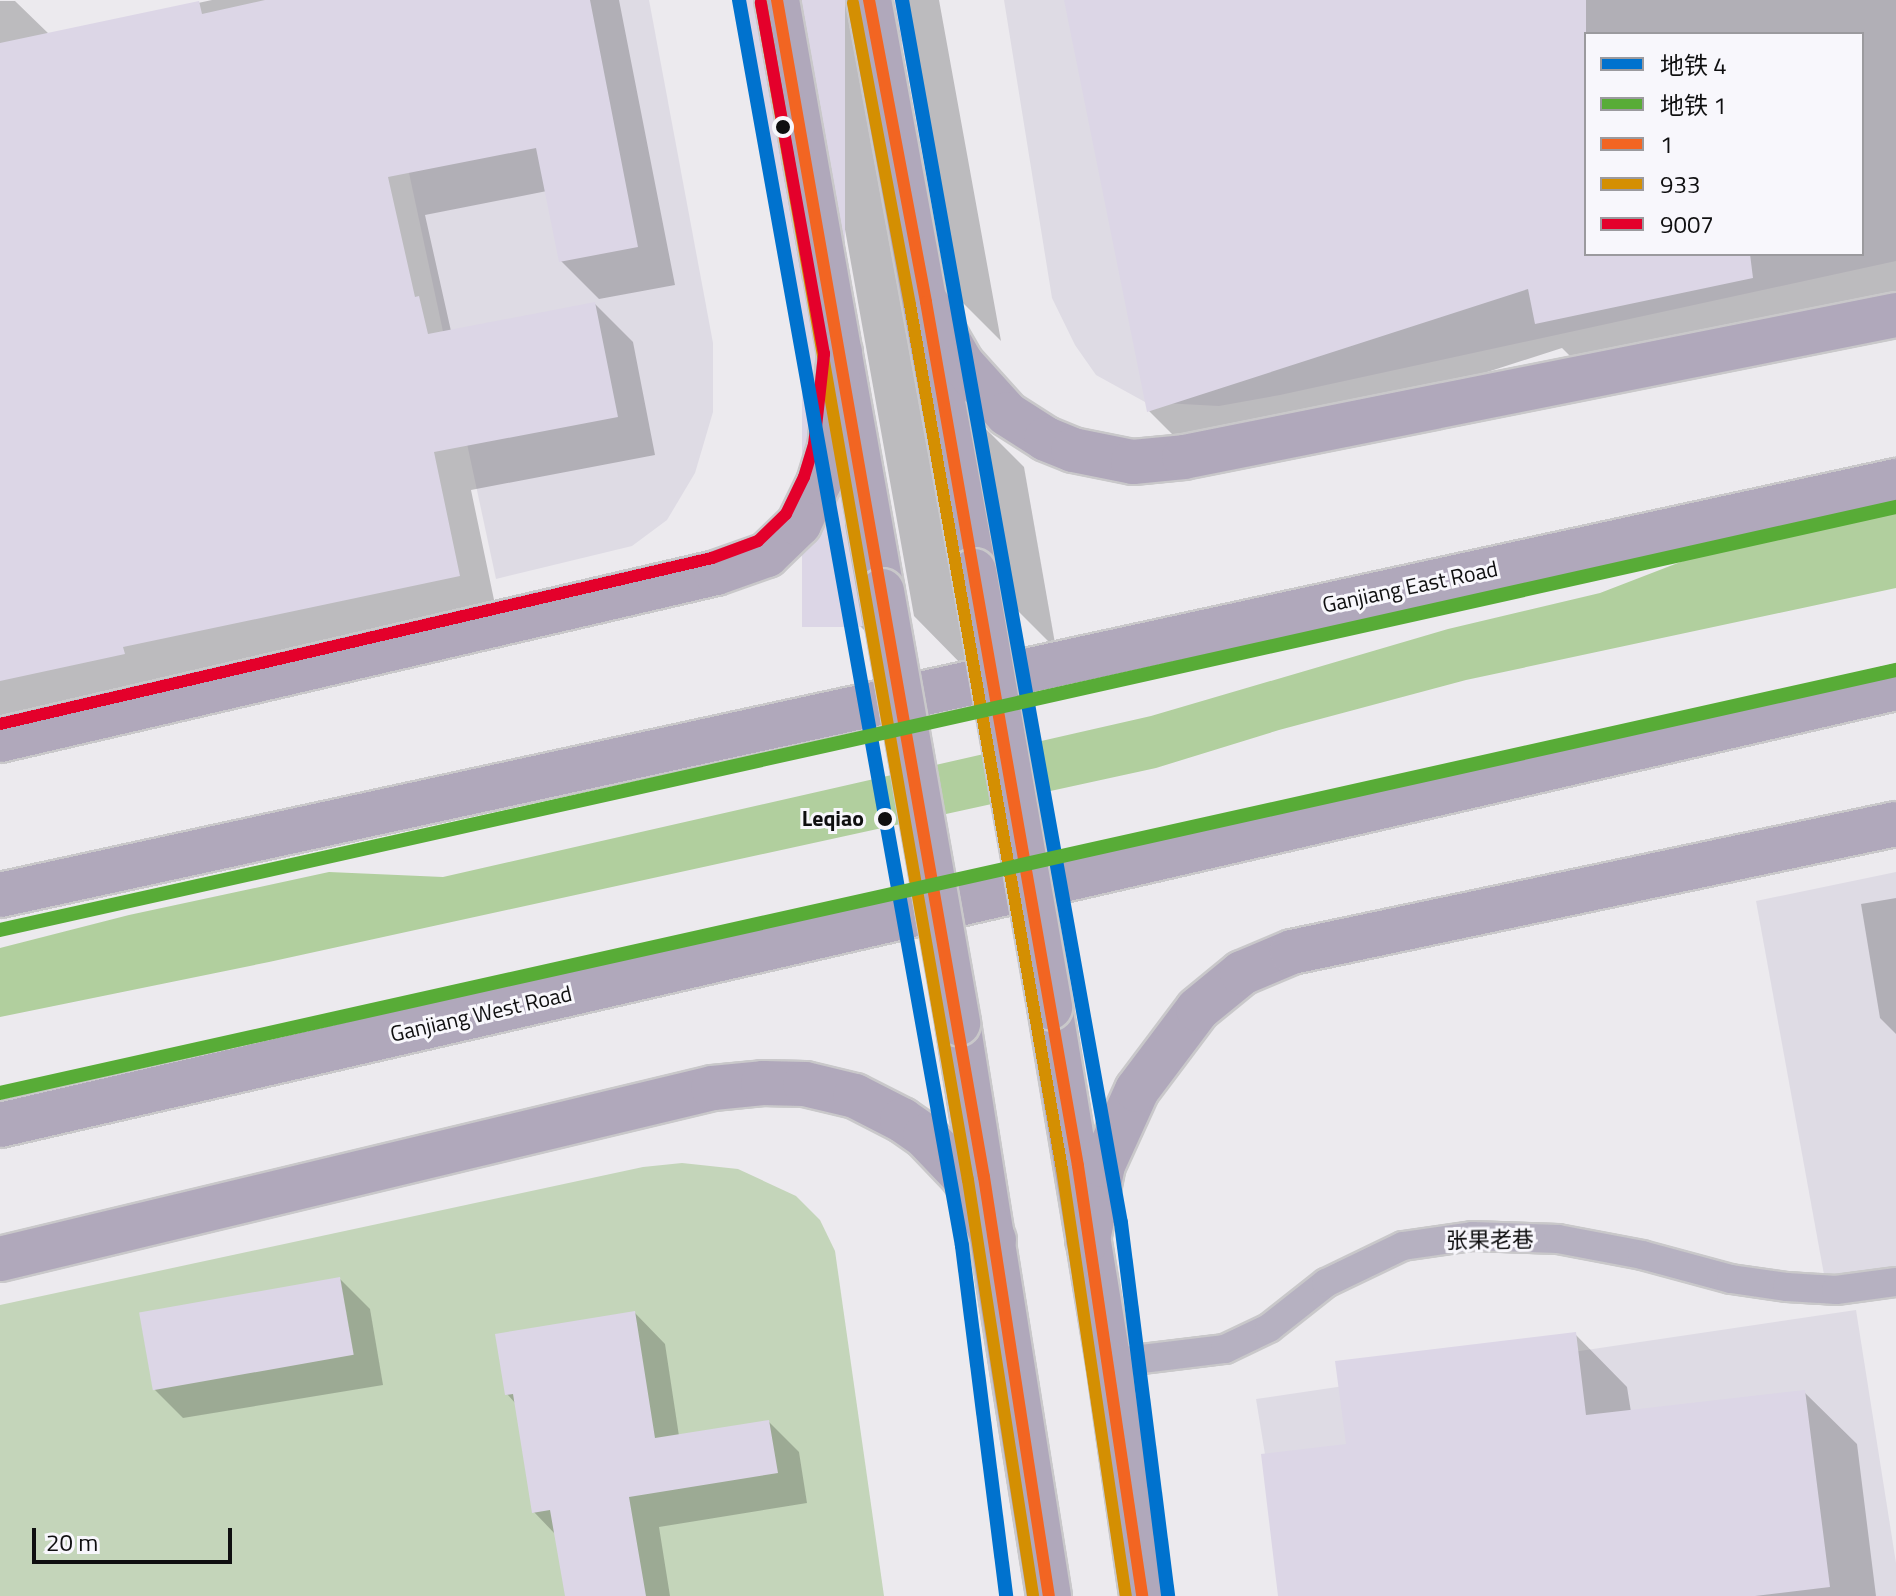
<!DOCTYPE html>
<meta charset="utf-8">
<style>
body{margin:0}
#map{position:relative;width:1896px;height:1596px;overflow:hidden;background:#eceaee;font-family:"Titillium Web","Noto Sans SC",sans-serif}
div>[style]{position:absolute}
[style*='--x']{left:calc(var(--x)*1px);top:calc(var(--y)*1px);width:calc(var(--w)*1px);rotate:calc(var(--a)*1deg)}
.built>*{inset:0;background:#dedbe4}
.green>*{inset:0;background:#c4d5ba}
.water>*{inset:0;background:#b1cf9e}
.shadow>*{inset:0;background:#0003}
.building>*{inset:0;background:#dcd6e6;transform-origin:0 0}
.roads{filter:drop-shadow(2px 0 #c9c8ca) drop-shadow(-2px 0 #c9c8ca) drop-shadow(0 2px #c9c8ca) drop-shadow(0 -2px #c9c8ca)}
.lane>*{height:28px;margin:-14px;padding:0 14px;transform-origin:14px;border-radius:14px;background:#b6b1c1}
.primary>*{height:44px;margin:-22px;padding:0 22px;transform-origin:22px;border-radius:22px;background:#b0a8bb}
.bridges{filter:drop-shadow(2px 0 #c9c8ca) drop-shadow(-2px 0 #c9c8ca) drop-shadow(0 2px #c9c8ca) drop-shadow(0 -2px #c9c8ca)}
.primary-bridge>*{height:44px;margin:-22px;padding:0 22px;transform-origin:22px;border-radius:22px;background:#b0a8bb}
.bus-1>*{height:12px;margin:-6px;padding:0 6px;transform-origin:6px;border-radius:6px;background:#f26522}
.bus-2>*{height:12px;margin:-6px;padding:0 6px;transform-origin:6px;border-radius:6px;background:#d48f02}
.bus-3>*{height:12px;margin:-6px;padding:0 6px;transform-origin:6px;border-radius:6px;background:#e4002b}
.metro-1>*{height:14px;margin:-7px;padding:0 7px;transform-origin:7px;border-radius:7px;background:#0072ce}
.metro-2>*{height:14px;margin:-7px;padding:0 7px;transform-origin:7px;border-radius:7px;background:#58ac37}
.dots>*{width:22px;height:22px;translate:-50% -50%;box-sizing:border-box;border:4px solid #f8f7fc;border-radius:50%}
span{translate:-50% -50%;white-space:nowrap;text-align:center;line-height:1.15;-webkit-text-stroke:6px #f8f7fc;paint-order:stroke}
.street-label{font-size:22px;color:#0f0f10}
.stop-label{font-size:22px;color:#0f0f10;font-weight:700}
.right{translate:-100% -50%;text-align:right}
.legend{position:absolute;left:1584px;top:32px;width:280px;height:224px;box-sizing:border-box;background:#f8f7fc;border:2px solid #9b9a9e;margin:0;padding:10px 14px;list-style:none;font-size:24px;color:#0f0f10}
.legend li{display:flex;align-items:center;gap:16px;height:40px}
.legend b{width:40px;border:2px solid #9b9a9e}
.scale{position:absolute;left:32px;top:1528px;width:200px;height:36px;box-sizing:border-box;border:4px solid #0f0f10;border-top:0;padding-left:10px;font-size:24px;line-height:28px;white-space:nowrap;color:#0f0f10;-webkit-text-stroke:6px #f8f7fc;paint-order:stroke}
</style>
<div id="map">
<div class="built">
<i style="clip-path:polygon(372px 0,649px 0,713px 343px,713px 412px,695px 473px,667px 520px,632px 546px,496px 579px)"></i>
<i style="clip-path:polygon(evenodd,1004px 0,1896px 0,1896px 261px,1280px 395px,1219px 406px,1145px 402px,1096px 375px,1075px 345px,1052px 298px,1004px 0,1586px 34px,1862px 34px,1862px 254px,1586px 254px,1586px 34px)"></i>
<i style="clip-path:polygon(1896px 872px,1896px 1268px,1825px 1280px,1756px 901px)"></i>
<i style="clip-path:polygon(1856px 1310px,1896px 1563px,1896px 1596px,1288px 1596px,1256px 1399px)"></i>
</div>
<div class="green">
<i style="clip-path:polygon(682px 1163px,738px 1169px,796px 1196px,820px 1220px,835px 1251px,884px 1596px,0 1596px,0 1305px,643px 1167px)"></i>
</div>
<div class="water">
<i style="clip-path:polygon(1896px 508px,1896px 588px,1466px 680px,1279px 730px,1156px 768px,269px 962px,0 1017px,0 948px,129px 915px,329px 872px,443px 877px,1151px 716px,1448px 629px,1600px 593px,1696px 556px)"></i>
</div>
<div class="shadow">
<i style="clip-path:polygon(212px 0,619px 0,675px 285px,599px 299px,561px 261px,547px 191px,425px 215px,451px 331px,595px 304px,633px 342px,655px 455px,471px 490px,497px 614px,0 728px,0 1px,15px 1px,50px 35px)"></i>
<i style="clip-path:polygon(746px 0,939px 0,1001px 341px,951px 291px,904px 38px,899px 45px,1008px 662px,967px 670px,914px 616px,811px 39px,806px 46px,866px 427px,814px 376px)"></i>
<i style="clip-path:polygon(evenodd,1066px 0,1896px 0,1896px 312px,1591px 377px,1562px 348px,1202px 464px,1149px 411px,1066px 0,1586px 34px,1862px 34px,1862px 254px,1586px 254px,1586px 34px)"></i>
<i style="clip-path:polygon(973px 416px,1024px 467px,1056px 649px,1006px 599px)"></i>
<i style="clip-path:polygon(840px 501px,893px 553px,913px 679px,860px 626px)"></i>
<i style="clip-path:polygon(1896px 898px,1896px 1034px,1880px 1018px,1861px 904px)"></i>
<i style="clip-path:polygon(340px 1279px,370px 1309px,383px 1385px,183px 1418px,153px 1388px)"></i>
<i style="clip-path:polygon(635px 1313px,665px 1344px,679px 1436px,769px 1422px,799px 1452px,807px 1503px,659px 1527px,670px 1596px,567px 1596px,556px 1535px,534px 1512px,516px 1404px,507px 1394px)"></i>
<i style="clip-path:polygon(1575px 1334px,1627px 1387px,1631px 1412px,1804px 1392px,1857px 1444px,1876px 1596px,1280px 1596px,1348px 1446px)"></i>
</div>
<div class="building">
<i style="clip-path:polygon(265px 0,590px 0,638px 247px,559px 262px,536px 148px,388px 177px,415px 297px,419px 296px,428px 334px,595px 302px,618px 417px,434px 452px,460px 576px,123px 647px,125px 654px,0 681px,0 43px,199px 1px,202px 14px)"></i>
<i style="clip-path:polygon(744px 0,753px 0,815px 355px,812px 377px)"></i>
<i style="left:802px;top:0;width:43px;height:627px"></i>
<i style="clip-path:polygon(894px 0,896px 0,949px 292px,948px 290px)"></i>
<i style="clip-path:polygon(1064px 0,1586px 0,1586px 254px,1750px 254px,1753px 278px,1535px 324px,1528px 289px,1147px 412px)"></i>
<i style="clip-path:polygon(970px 410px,971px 411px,1005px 600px,1004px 600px)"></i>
<i style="left:840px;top:497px;width:131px;height:10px;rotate:80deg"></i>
<i style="left:340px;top:1277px;width:79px;height:204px;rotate:80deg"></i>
<i style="clip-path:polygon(635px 1311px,655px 1438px,769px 1420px,778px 1473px,629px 1497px,646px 1596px,565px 1596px,550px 1510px,532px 1513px,513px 1394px,505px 1395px,495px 1334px)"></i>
<i style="clip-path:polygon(1576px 1332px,1586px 1415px,1805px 1390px,1830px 1587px,1755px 1596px,1278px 1596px,1261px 1454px,1346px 1444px,1335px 1361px)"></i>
</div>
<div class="roads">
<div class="lane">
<i style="--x:1109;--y:1363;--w:117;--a:-6.9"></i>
<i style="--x:1225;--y:1349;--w:49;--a:-25.5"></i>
<i style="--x:1269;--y:1328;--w:73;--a:-38.3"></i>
<i style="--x:1326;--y:1283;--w:85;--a:-25.7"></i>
<i style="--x:1403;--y:1246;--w:70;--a:-8.2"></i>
<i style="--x:1472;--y:1236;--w:86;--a:2"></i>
<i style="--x:1558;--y:1239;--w:86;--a:10.8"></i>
<i style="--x:1642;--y:1255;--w:92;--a:15.1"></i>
<i style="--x:1731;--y:1279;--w:57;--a:8.1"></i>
<i style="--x:1787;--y:1287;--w:49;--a:3.5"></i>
<i style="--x:1836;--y:1290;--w:61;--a:-7.6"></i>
</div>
<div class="primary">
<i style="--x:777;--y:0;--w:600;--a:79.93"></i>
<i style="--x:869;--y:0;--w:581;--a:79.58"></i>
<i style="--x:926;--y:302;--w:72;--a:59.9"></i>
<i style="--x:962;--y:364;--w:67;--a:48"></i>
<i style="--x:1007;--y:414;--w:46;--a:32.7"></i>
<i style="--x:1046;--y:439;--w:29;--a:22"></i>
<i style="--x:1073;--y:450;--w:61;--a:11.3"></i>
<i style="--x:1133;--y:462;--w:51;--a:-5.6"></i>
<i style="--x:1184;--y:457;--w:726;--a:-11.28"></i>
<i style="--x:0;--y:740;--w:735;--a:-13.13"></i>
<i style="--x:716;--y:573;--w:54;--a:-19.4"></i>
<i style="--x:767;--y:555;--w:45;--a:-44.1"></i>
<i style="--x:799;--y:524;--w:46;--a:-64"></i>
<i style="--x:819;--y:483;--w:37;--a:-73"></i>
<i style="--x:830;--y:448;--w:96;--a:-84"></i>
<i style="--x:0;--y:895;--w:1941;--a:-12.32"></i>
<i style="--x:1050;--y:1007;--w:361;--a:80.6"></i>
<i style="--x:1109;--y:1363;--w:235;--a:81.9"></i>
<i style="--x:958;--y:1023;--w:580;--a:80.98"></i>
<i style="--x:0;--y:1125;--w:1946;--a:-12.98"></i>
<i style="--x:1088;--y:1240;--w:76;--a:-78.7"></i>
<i style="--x:1103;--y:1165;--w:82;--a:-65.6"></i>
<i style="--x:1137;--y:1090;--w:101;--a:-53"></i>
<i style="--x:1198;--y:1009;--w:57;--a:-39.3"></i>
<i style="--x:1242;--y:973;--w:54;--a:-22.8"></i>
<i style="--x:1292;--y:952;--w:617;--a:-11.97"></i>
<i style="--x:0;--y:1259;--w:733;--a:-13.49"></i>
<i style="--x:713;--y:1088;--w:50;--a:-5.7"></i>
<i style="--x:763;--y:1083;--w:42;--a:1.4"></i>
<i style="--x:805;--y:1084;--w:51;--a:13.5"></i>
<i style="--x:855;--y:1096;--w:53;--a:27.1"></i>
<i style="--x:902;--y:1120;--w:28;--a:35"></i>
<i style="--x:925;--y:1136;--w:54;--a:46.5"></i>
<i style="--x:962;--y:1175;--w:21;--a:55"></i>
<i style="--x:974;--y:1192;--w:52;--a:67.4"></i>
</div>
</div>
<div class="bridges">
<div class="primary-bridge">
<i style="--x:974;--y:571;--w:443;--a:80.1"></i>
<i style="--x:882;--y:591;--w:439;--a:80"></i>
</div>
</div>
<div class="bus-1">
<i style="--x:777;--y:0;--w:1195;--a:80.03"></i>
<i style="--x:984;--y:1177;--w:424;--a:81.2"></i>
<i style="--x:869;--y:0;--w:307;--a:79.3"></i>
<i style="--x:926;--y:302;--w:877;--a:80.02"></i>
<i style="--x:1078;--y:1166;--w:435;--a:81.5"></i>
</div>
<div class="bus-2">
<i style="--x:761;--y:3;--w:1195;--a:80.03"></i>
<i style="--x:968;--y:1180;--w:421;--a:81.1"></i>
<i style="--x:853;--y:3;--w:307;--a:79.3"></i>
<i style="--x:910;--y:305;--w:877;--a:80.02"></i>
<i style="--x:1062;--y:1169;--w:432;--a:81.5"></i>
</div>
<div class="bus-3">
<i style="--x:0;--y:724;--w:731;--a:-13.12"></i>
<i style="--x:712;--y:558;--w:49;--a:-20.3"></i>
<i style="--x:758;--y:541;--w:39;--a:-44"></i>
<i style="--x:786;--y:514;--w:41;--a:-64.1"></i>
<i style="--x:804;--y:477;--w:34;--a:-73"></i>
<i style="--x:814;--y:445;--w:92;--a:-83.7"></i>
<i style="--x:824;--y:354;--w:357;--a:-100.2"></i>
</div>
<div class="metro-1">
<i style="--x:739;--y:0;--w:1266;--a:79.85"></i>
<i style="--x:962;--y:1246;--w:353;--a:82.8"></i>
<i style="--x:902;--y:0;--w:1242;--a:79.85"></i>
<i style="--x:1121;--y:1223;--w:376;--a:82.8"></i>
</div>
<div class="metro-2">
<i style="--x:0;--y:930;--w:1943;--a:-12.58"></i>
<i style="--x:0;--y:1093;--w:1943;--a:-12.58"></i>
</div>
<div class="dots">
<i style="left:783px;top:127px;background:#0f0f10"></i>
<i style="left:885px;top:819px;background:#0f0f10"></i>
</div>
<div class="street-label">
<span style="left:1410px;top:587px;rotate:-12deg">Ganjiang East Road</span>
<span style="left:481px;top:1014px;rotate:-13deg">Ganjiang West Road</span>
<span style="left:1490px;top:1240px;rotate:-1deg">张果老巷</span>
</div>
<div class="stop-label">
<span class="right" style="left:864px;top:819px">Leqiao</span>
</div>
<ul class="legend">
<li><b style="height:10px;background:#0072ce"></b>地铁 4</li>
<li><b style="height:10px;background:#58ac37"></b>地铁 1</li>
<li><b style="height:10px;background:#f26522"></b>1</li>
<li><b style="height:10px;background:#d48f02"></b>933</li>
<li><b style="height:10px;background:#e4002b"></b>9007</li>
</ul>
<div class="scale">20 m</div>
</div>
